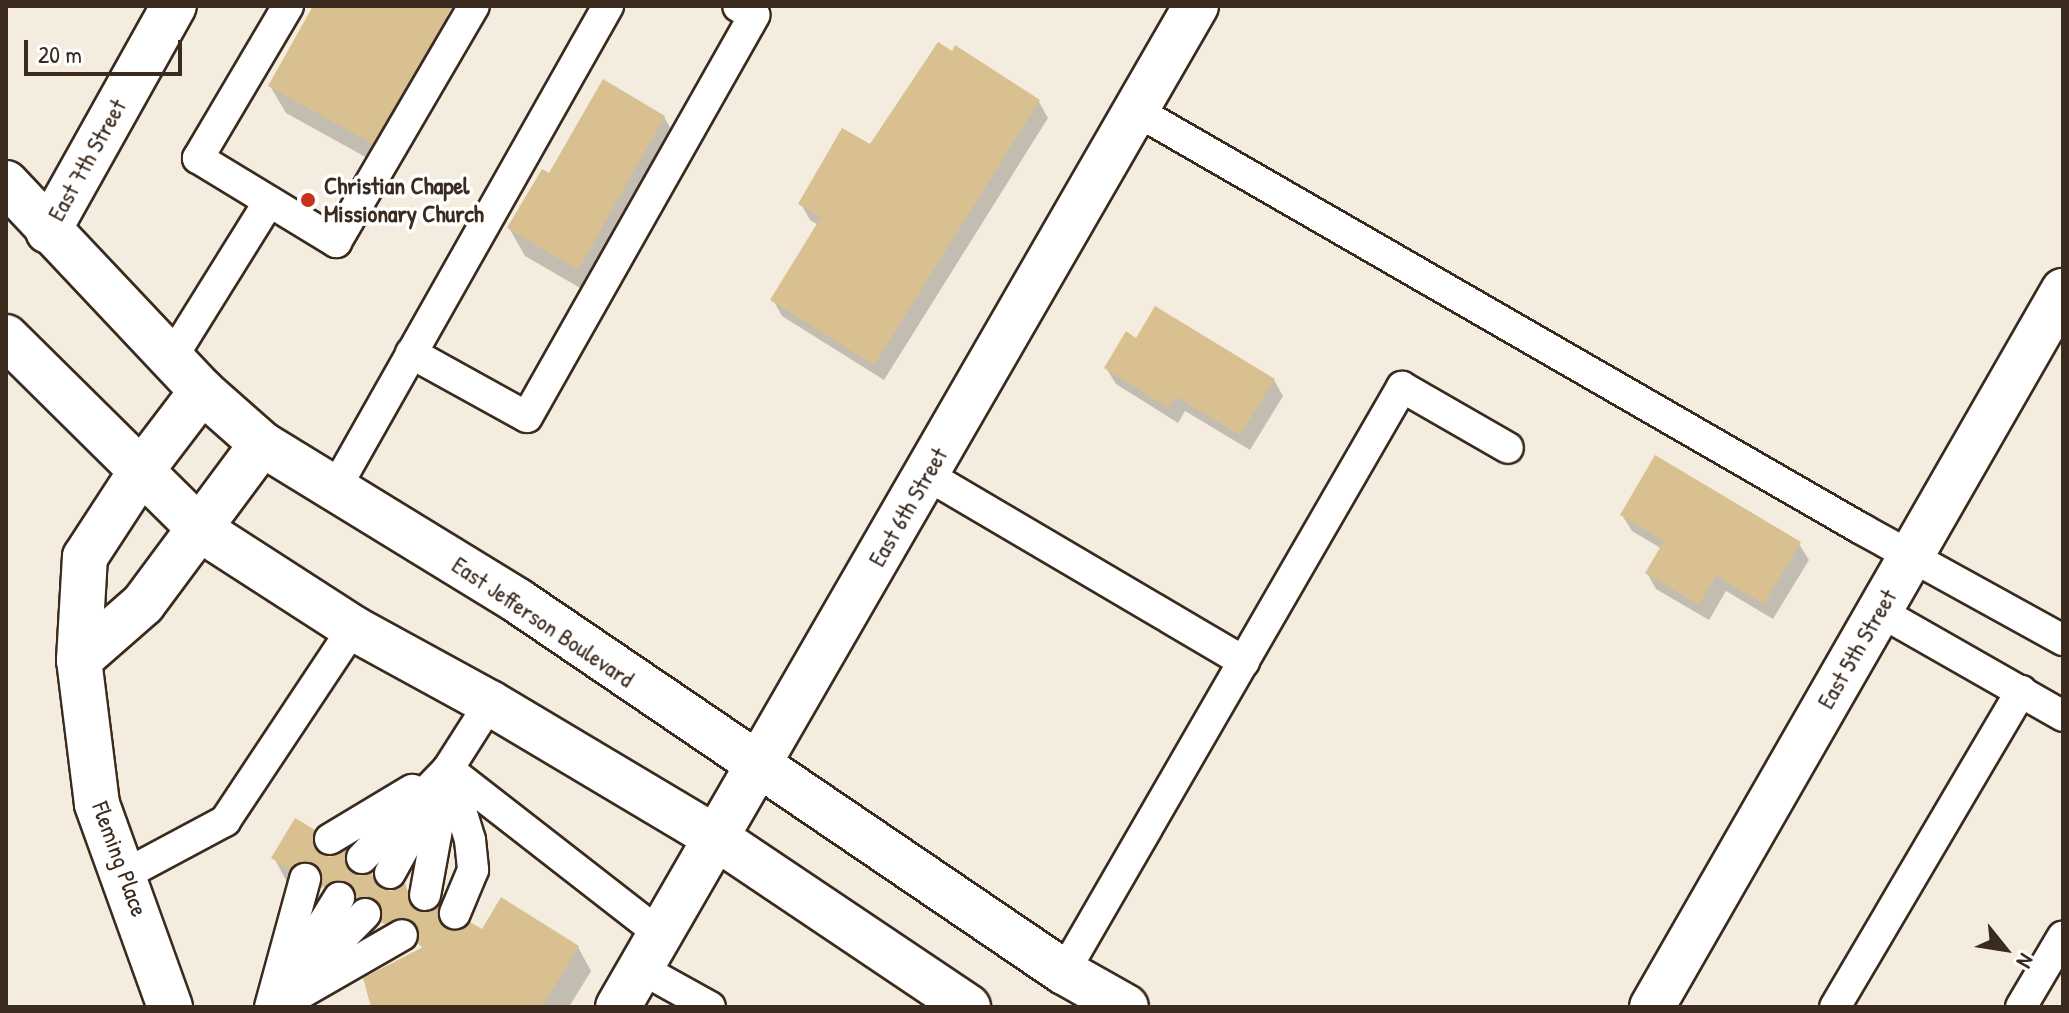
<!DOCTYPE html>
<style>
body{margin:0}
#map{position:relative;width:2069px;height:1013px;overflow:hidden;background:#f4ecde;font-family:"Patrick Hand",sans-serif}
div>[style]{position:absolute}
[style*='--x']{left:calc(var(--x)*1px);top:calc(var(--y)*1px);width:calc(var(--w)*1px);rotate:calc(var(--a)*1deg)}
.shadow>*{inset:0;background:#0003}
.building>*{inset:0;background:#d9c090}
.roads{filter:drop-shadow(2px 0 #3b2a1e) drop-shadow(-2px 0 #3b2a1e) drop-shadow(0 2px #3b2a1e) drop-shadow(0 -2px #3b2a1e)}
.service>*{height:30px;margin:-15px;padding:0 15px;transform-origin:15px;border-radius:15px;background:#fff}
.minor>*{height:44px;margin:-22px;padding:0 22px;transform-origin:22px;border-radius:22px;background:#fff}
.secondary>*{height:44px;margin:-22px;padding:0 22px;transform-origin:22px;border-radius:22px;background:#fff}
.dots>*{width:22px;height:22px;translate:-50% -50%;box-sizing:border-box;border:4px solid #fff;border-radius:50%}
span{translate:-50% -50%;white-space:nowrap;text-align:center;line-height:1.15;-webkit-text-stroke:7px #fff;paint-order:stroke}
.street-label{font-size:24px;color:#3b2a1e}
.poi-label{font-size:24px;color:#3b2a1e;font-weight:700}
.left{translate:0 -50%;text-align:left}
.frame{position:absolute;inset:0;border:8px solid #3b2a1e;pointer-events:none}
.north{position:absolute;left:1965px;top:909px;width:80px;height:80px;-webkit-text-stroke:6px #fff;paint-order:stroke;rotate:120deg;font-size:22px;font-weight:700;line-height:32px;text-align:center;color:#3b2a1e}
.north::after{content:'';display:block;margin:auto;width:28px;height:36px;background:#3b2a1e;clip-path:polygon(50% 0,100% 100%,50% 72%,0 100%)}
.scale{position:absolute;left:24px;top:40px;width:158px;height:36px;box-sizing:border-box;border:4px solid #3b2a1e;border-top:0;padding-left:10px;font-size:24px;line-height:28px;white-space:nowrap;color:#3b2a1e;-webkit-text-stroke:6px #fff;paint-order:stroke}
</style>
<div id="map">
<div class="shadow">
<i style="clip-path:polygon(315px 6px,430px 6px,447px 15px,463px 43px,389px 170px,286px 113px,270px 86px)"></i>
<i style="clip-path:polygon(1039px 102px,1048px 118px,884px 380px,782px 316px,773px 300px,818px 225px,810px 220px,801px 204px,871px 146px)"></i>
<i style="clip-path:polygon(664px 117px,680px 145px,594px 296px,525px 256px,509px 228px)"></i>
<i style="clip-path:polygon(1106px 368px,1274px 380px,1283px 396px,1250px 450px,1185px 411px,1178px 423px,1116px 384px)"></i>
<i style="clip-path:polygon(1622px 515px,1799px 544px,1809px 560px,1773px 619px,1726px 591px,1709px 620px,1656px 589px,1647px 573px,1662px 549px,1632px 531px)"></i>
<i style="clip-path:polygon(evenodd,313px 831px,326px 858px,345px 853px,359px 878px,371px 875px,380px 889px,391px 893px,404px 885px,419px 913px,437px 910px,450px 932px,482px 932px,578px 947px,591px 971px,569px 1007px,373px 1007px,423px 949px,417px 940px,396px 946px,383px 919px,372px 921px,363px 905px,353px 903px,336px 910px,323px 885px,313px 885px,304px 892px,287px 882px,274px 858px,313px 831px,347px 874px,349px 878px,326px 888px,326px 883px,347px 874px)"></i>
</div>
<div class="building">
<i style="clip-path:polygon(313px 6px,453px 6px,373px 144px,268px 86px)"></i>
<i style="clip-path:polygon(938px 42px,952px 51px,955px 45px,1040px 100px,874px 365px,770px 300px,821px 217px,798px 204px,842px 128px,870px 144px)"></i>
<i style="clip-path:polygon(603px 79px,665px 116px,578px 270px,507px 228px,542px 169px,549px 173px)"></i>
<i style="clip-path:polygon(1155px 306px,1275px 379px,1240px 435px,1176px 397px,1168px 408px,1104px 368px,1126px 331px,1136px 338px)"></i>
<i style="clip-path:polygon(1655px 455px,1801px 542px,1764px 604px,1716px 576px,1699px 605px,1645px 573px,1664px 541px,1620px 515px)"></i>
<i style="clip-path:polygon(295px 818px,315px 830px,312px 840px,321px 854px,331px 857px,346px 850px,345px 862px,349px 870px,358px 876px,372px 872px,374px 882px,382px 889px,391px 891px,405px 883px,413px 908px,423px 913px,438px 907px,440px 923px,447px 929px,458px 931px,470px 922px,482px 929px,501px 897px,579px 946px,542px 1007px,371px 1007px,363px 978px,423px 947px,418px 944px,418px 927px,403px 917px,384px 924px,380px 922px,382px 910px,378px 902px,369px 896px,357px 898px,348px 882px,339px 880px,321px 888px,322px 874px,310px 862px,300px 862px,290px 870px,271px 858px)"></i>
</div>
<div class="roads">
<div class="service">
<i style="--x:288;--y:6;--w:177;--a:120.6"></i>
<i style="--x:198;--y:158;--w:162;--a:31.3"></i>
<i style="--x:336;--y:242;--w:273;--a:-59.7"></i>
<i style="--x:1135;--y:110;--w:837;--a:29.97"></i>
<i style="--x:1860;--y:528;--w:232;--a:28.9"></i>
<i style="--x:411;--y:353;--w:132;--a:28.9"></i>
<i style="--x:527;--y:417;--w:462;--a:-60.5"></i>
<i style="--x:754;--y:15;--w:18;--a:-151"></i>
<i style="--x:171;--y:359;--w:184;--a:-58.1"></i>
<i style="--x:927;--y:475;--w:368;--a:30.5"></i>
<i style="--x:335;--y:489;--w:555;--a:-60.52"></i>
<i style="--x:1879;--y:611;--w:212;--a:29.7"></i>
<i style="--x:448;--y:769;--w:267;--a:37.9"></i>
<i style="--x:450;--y:774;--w:69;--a:73.1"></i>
<i style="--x:470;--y:840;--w:30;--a:84"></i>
<i style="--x:473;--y:870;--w:47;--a:112.7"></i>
<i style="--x:330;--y:839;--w:96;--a:-30.9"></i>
<i style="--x:362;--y:858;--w:124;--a:-46"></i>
<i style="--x:448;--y:769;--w:128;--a:100.3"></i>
<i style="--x:390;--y:873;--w:119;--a:-60.9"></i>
<i style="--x:448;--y:769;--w:78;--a:-57.5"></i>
<i style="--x:124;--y:875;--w:115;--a:-28.1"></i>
<i style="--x:225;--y:821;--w:232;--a:-56.4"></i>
<i style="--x:298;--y:964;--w:78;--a:-58.2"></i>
<i style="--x:640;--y:968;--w:80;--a:29.1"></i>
<i style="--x:1064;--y:972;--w:676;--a:-59.98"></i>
<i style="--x:1402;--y:387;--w:122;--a:29.9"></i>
<i style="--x:297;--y:983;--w:97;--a:-45.4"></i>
<i style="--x:270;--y:1007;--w:133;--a:-74.7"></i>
<i style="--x:277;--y:1007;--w:144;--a:-29.9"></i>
<i style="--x:1835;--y:1007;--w:367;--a:-59.5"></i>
<i style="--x:2021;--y:1007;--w:82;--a:-59.4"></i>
</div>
<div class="minor">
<i style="--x:48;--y:231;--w:258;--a:-60.8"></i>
<i style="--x:618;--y:1007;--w:1156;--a:-60"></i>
<i style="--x:1652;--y:1007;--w:826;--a:-60.14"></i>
</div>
<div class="secondary">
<i style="--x:6;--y:183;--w:286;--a:46.7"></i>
<i style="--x:202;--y:391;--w:80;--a:41.5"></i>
<i style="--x:262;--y:444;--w:300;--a:31.5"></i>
<i style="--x:518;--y:601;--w:660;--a:34.2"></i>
<i style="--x:1064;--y:972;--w:71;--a:29.4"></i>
<i style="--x:6;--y:337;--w:274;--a:44.7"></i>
<i style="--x:201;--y:530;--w:181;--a:32.8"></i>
<i style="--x:353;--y:628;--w:156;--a:28.7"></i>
<i style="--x:490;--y:703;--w:262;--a:30.8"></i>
<i style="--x:715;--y:837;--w:305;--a:33.9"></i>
<i style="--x:79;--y:660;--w:85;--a:-41.2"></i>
<i style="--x:143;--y:604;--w:199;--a:-53.4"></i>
<i style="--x:170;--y:1007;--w:216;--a:-109.8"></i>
<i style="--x:97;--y:804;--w:145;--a:-97.1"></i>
<i style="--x:79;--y:660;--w:103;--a:-86.7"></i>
<i style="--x:85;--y:557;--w:103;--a:-56.9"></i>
<i style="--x:141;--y:471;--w:101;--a:-52.7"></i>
</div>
</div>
<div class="dots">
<i style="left:308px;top:200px;background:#c8321e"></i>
</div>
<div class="street-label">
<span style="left:87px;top:160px;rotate:-61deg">East 7th Street</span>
<span style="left:908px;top:507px;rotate:-60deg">East 6th Street</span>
<span style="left:543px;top:622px;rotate:34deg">East Jefferson Boulevard</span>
<span style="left:1857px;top:649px;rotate:-60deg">East 5th Street</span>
<span style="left:120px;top:859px;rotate:70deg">Fleming Place</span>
</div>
<div class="poi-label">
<span class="left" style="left:324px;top:200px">Christian Chapel<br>Missionary Church</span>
</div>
<div class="frame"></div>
<div class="north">N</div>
<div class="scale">20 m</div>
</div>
